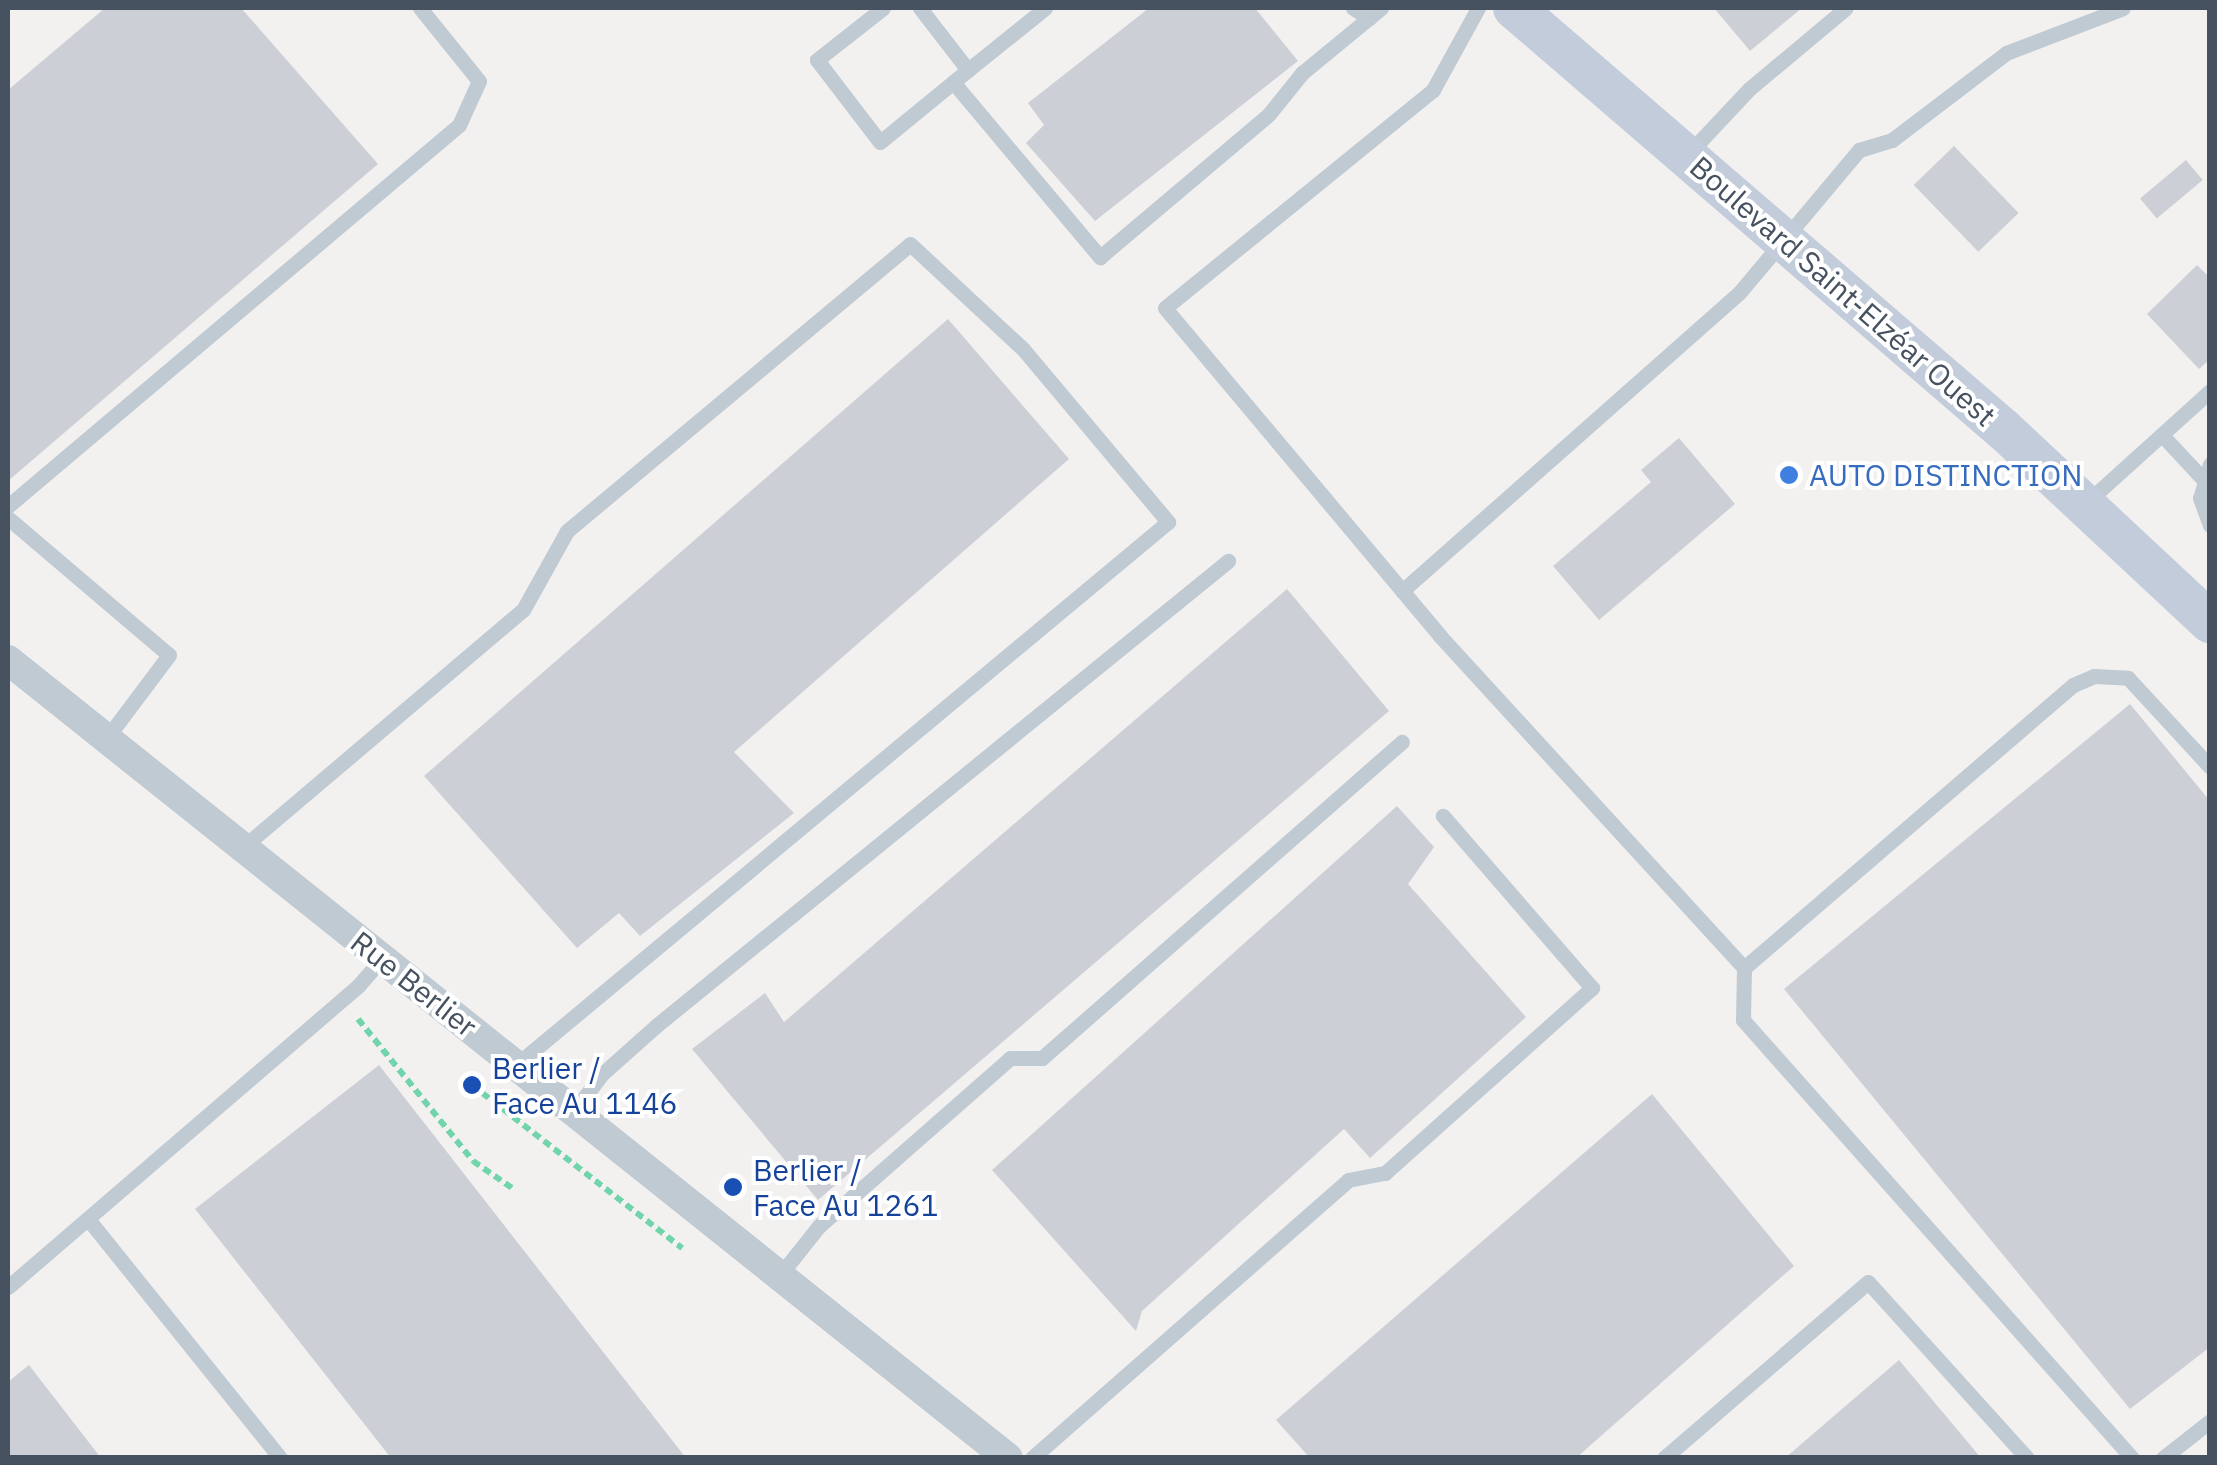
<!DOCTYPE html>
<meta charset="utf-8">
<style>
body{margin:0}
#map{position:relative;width:2217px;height:1465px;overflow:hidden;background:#f3f1f0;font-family:"IBM Plex Sans",sans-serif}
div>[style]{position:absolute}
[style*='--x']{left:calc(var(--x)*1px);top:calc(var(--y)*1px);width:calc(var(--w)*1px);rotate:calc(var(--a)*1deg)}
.building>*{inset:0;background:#cccfd6;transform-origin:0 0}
.path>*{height:6px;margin-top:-3px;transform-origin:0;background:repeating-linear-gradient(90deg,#71d4ab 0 8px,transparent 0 13px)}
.lane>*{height:15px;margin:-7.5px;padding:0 7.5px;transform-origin:7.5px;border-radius:7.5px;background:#c0cad3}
.street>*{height:30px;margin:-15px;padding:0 15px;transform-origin:15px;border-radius:15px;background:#c0cad3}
.secondary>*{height:42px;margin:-21px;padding:0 21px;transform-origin:21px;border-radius:21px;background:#c2ccdb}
.dots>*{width:28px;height:28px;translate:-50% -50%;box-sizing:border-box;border:5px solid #fff;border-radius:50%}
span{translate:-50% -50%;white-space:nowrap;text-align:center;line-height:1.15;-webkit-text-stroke:8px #fff;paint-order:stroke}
.street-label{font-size:30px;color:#475260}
.shop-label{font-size:30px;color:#366cbe}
.left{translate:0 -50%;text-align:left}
.transit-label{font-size:30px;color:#164399}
.frame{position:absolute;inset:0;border:10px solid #475260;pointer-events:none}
</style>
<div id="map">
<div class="building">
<i style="clip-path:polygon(105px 8px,241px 8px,378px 164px,8px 481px,8px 90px)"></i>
<i style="clip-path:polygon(1149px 8px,1255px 8px,1298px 61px,1095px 221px,1026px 143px,1044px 125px,1028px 103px)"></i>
<i style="clip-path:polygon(1714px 8px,1802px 8px,1750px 51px)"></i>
<i style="left:1954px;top:146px;width:93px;height:56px;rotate:46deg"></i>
<i style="left:2186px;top:160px;width:26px;height:60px;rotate:50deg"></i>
<i style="clip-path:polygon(2197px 265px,2210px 278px,2210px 359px,2199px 369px,2147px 314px)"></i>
<i style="clip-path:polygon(948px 319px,1069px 459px,734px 752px,794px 813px,640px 936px,619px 913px,577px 948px,424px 776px)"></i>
<i style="clip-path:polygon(1679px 438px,1735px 504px,1599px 620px,1553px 566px,1651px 482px,1641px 470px)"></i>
<i style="clip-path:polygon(1287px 589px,1389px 711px,818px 1200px,692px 1049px,765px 993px,784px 1022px)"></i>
<i style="clip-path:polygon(2130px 704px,2210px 801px,2210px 1347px,2130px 1409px,1784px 989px)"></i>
<i style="clip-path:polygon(1397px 806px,1434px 847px,1408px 884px,1526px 1017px,1370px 1158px,1344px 1129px,1142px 1311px,1136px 1331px,992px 1170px)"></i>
<i style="clip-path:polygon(379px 1065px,686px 1458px,391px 1458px,195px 1209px)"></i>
<i style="clip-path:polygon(1652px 1094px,1794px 1266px,1576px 1458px,1310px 1458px,1276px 1420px)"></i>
<i style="clip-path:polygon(1899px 1360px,1981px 1458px,1785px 1458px)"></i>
<i style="clip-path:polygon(29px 1365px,101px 1458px,8px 1458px,8px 1382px)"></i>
</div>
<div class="path">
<i style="--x:358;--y:1019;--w:183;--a:51"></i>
<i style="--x:473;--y:1161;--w:51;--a:34.6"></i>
<i style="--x:472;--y:1085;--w:266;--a:37.8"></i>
</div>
<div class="lane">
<i style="--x:883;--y:8;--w:84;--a:141.8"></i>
<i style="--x:817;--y:60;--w:103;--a:52.5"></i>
<i style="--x:880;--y:142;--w:114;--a:-39.3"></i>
<i style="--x:920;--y:8;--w:78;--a:52.3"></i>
<i style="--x:968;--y:70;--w:99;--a:-38.8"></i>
<i style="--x:1353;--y:8;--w:19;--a:32"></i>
<i style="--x:1369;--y:18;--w:16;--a:-40"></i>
<i style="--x:1478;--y:8;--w:94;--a:118.8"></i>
<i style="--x:1433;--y:90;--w:345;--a:140.9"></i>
<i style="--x:1165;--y:308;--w:428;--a:50"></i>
<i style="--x:1440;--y:636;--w:450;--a:47.5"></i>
<i style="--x:953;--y:82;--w:229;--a:50"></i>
<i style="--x:1100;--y:257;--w:221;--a:-40.2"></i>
<i style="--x:1269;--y:114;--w:53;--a:-51.2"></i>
<i style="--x:1302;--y:73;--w:87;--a:-39.4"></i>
<i style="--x:1688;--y:154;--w:89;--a:-46.8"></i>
<i style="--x:1749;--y:89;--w:126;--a:-39.9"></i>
<i style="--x:2162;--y:435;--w:59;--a:47.1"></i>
<i style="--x:2210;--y:464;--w:35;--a:106"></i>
<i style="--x:2200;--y:498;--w:29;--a:70"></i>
<i style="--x:2087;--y:502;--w:166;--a:-42.1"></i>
<i style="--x:8;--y:506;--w:590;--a:-40.19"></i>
<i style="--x:459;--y:125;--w:48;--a:-65.6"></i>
<i style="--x:479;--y:81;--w:94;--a:-128.9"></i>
<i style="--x:8;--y:518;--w:211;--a:40.4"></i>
<i style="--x:169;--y:655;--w:105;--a:126.9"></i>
<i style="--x:1402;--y:591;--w:450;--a:-41.5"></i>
<i style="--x:1739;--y:293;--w:187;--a:-50"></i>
<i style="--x:1859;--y:150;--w:34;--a:-17"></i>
<i style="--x:1892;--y:140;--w:143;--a:-37.3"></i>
<i style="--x:2006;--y:53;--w:125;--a:-21"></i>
<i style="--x:242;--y:848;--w:368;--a:-40.3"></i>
<i style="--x:523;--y:610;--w:90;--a:-60.9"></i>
<i style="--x:567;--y:531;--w:447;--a:-39.9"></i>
<i style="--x:910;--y:244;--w:154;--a:42.9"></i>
<i style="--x:1023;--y:349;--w:226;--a:50"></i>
<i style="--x:1168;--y:522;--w:849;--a:140.21"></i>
<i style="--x:574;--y:1111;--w:46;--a:-52.9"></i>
<i style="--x:602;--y:1074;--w:74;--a:-41.7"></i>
<i style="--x:657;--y:1025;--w:736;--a:-39.1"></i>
<i style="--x:88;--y:1219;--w:307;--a:51.2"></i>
<i style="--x:780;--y:1275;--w:63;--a:-51.5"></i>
<i style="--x:819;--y:1226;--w:254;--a:-41.3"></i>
<i style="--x:1010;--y:1058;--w:32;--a:0"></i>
<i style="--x:1042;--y:1058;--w:479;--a:-41.3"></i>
<i style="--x:8;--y:1287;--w:462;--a:-40.7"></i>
<i style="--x:358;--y:986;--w:37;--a:-49"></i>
<i style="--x:1032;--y:1458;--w:421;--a:-41.3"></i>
<i style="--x:1348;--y:1180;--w:38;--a:-11"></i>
<i style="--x:1385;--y:1173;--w:278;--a:-41.8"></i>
<i style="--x:1592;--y:988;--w:228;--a:-130.9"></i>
<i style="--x:1664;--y:1458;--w:269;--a:-40.8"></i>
<i style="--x:1868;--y:1282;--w:237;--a:47.9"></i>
<i style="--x:2132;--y:1458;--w:586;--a:-131.61"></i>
<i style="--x:1743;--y:1020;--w:52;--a:-88.9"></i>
<i style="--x:1744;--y:968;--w:434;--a:-40.7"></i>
<i style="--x:2073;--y:685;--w:23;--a:-23"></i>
<i style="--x:2094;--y:676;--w:34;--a:3"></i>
<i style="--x:2128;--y:678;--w:121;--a:47.3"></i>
<i style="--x:2163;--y:1458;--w:60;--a:-38.2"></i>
</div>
<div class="street">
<i style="--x:8;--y:660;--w:1279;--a:38.59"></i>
</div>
<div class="secondary">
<i style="--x:1514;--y:8;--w:647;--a:40.74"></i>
<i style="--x:2004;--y:430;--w:282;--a:43"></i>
</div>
<div class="dots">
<i style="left:1789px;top:475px;background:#3f7fe0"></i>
<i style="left:472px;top:1085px;background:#1a4fb4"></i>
<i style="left:733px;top:1187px;background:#1a4fb4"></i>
</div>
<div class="street-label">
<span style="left:1843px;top:291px;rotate:41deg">Boulevard Saint-Elzéar Ouest</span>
<span style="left:414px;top:984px;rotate:38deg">Rue Berlier</span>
</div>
<div class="shop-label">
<span class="left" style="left:1809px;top:475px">AUTO DISTINCTION</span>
</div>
<div class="transit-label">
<span class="left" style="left:492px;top:1085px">Berlier /<br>Face Au 1146</span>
<span class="left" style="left:753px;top:1187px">Berlier /<br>Face Au 1261</span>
</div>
<div class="frame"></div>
</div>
